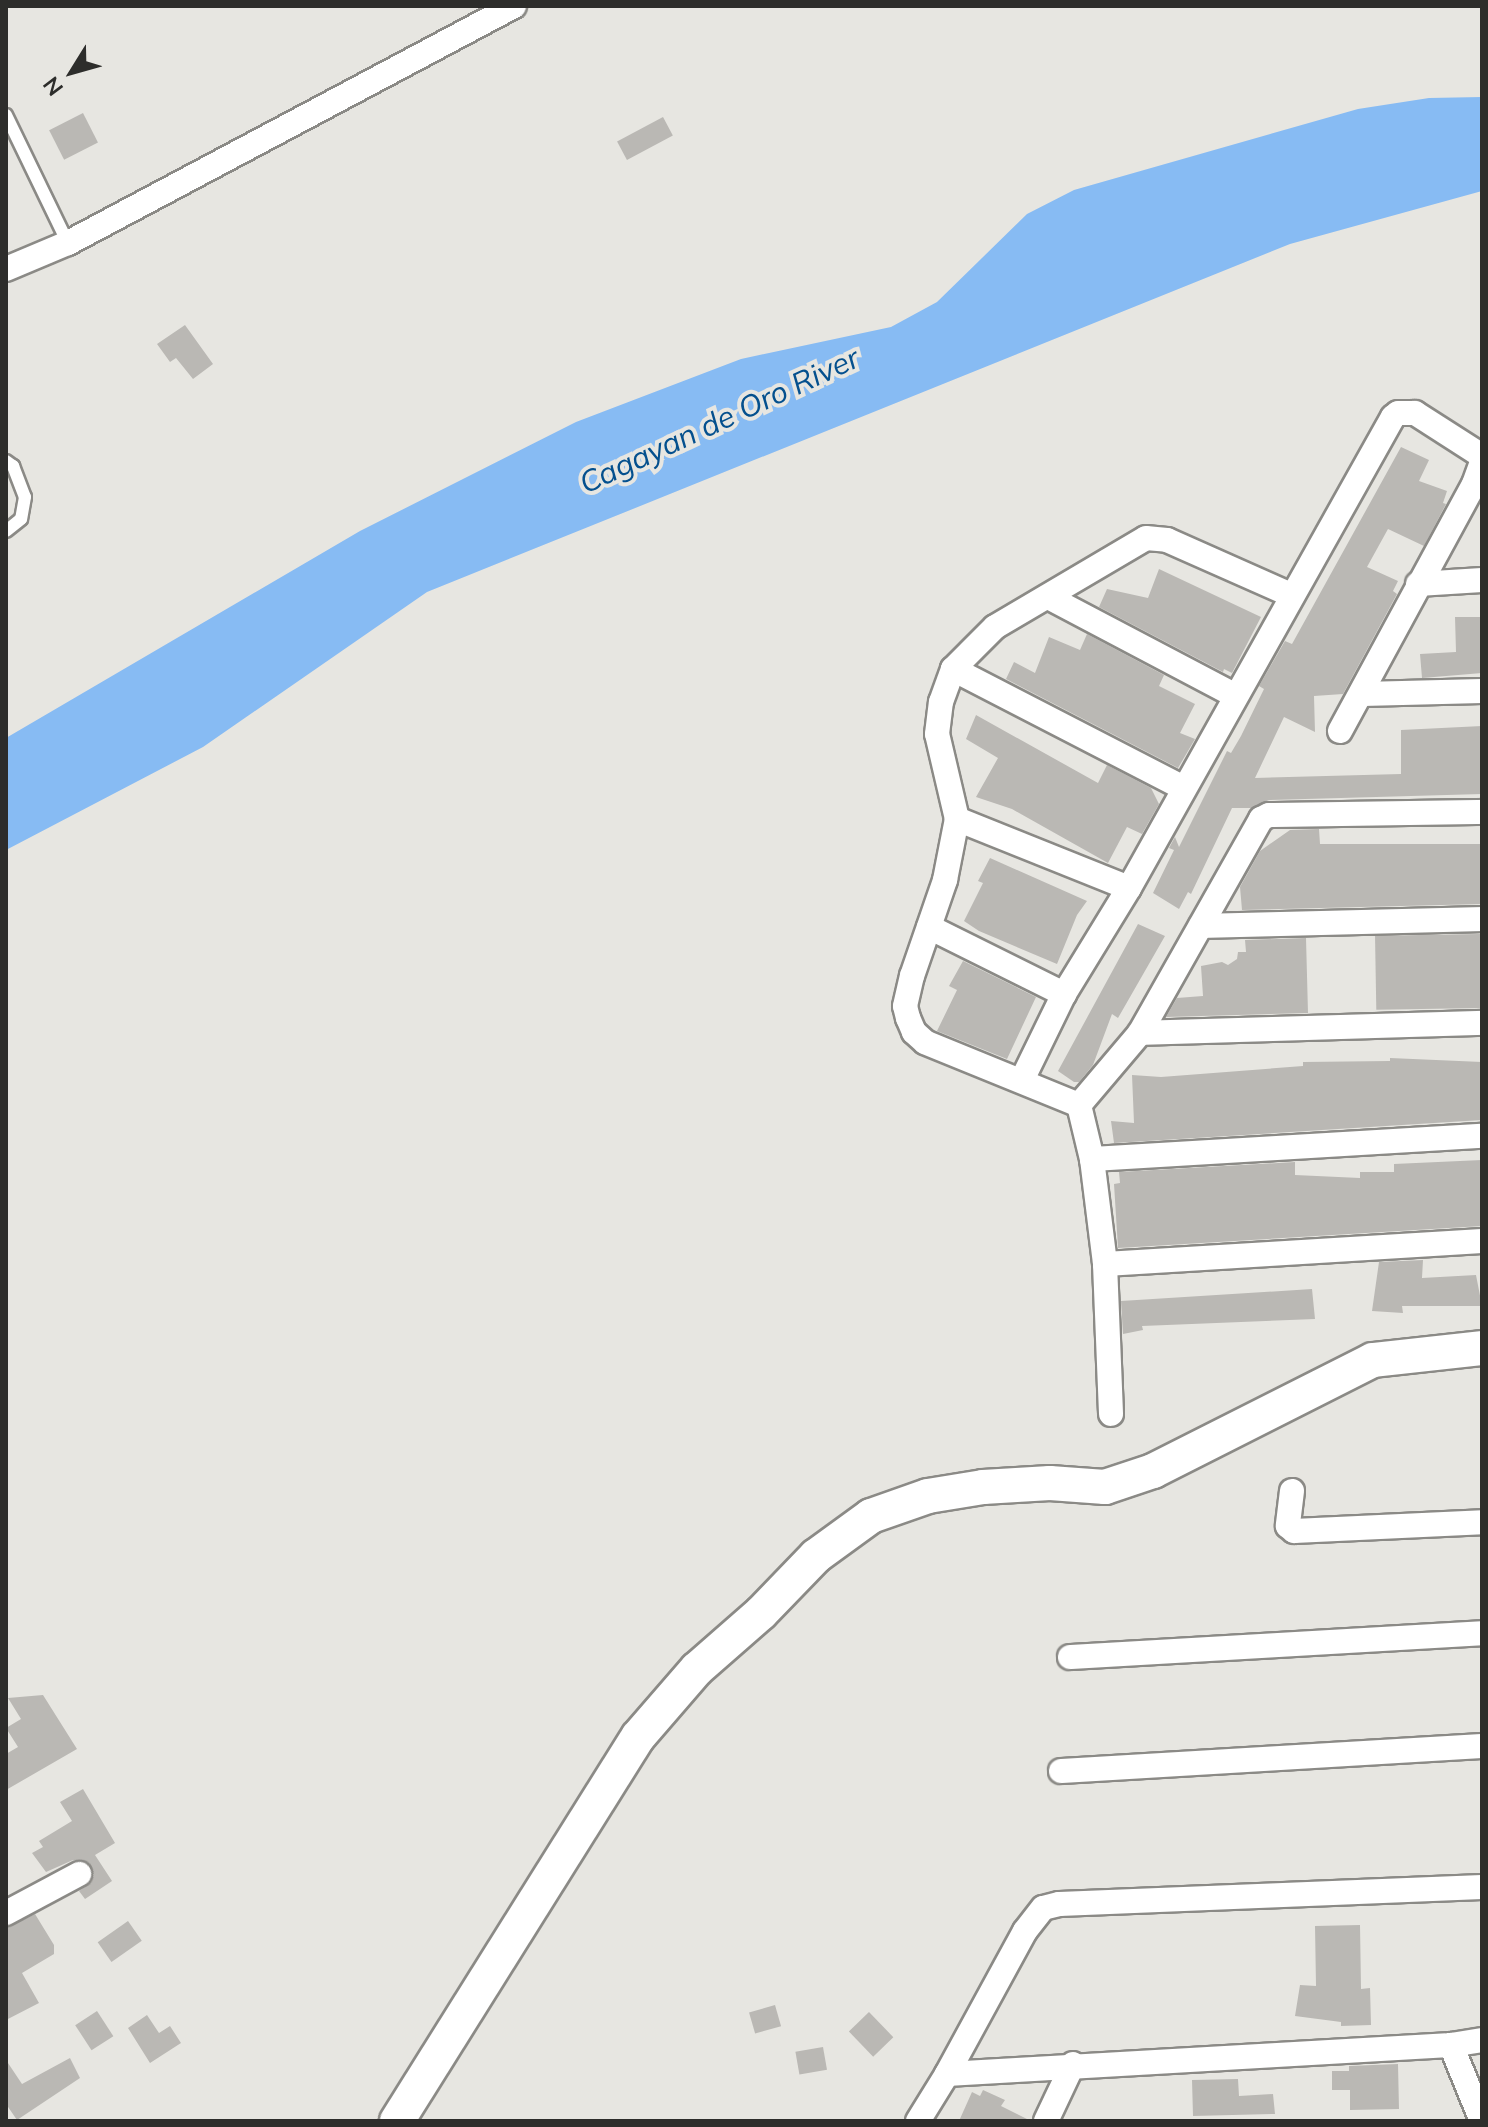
<!DOCTYPE html>
<style>
body{margin:0}
#map{position:relative;width:1488px;height:2127px;overflow:hidden;background:#e7e6e1;font-family:Mulish,sans-serif}
div>[style]{position:absolute}
[style*='--x']{left:calc(var(--x)*1px);top:calc(var(--y)*1px);width:calc(var(--w)*1px);rotate:calc(var(--a)*1deg)}
.water>*{inset:0;background:#87bbf3}
.building>*{inset:0;background:#bab8b4;transform-origin:0 0}
.roads{filter:drop-shadow(2px 0 #8b8a86) drop-shadow(-2px 0 #8b8a86) drop-shadow(0 2px #8b8a86) drop-shadow(0 -2px #8b8a86)}
.lane>*{height:12px;margin:-6px;padding:0 6px;transform-origin:6px;border-radius:6px;background:#fff}
.street>*{height:24px;margin:-12px;padding:0 12px;transform-origin:12px;border-radius:12px;background:#fff}
.secondary>*{height:34px;margin:-17px;padding:0 17px;transform-origin:17px;border-radius:17px;background:#fff}
span{translate:-50% -50%;white-space:nowrap;text-align:center;line-height:1.15;-webkit-text-stroke:8px #e7e6e1;paint-order:stroke}
.water-label{font-size:30px;color:#04508e;font-style:italic}
.frame{position:absolute;inset:0;border:8px solid #2d2d2b;pointer-events:none}
.north{position:absolute;left:32px;top:32px;width:80px;height:80px;-webkit-text-stroke:6px #e7e6e1;paint-order:stroke;rotate:233deg;font-size:22px;font-weight:700;line-height:32px;text-align:center;color:#2d2d2b}
.north::after{content:'';display:block;margin:auto;width:28px;height:36px;background:#2d2d2b;clip-path:polygon(50% 0,100% 100%,50% 72%,0 100%)}
</style>
<div id="map">
<div class="water">
<i style="clip-path:polygon(1482px 97px,1482px 191px,1290px 244px,427px 592px,203px 747px,6px 850px,6px 738px,360px 531px,576px 422px,741px 359px,891px 327px,937px 302px,1027px 214px,1074px 190px,1358px 109px,1429px 98px)"></i>
</div>
<div class="building">
<i style="left:83px;top:113px;width:33px;height:38px;rotate:63deg"></i>
<i style="left:663px;top:117px;width:21px;height:52px;rotate:62deg"></i>
<i style="clip-path:polygon(185px 325px,213px 364px,193px 379px,176px 358px,170px 362px,157px 344px)"></i>
<i style="clip-path:polygon(1401px 447px,1429px 460px,1419px 481px,1447px 491px,1443px 503px,1446px 504px,1424px 546px,1388px 529px,1367px 567px,1398px 581px,1393px 591px,1397px 594px,1343px 694px,1314px 696px,1315px 732px,1284px 717px,1255px 778px,1401px 774px,1401px 730px,1482px 726px,1482px 794px,1269px 800px,1251px 808px,1232px 808px,1191px 894px,1188px 892px,1179px 909px,1153px 893px,1174px 850px,1169px 848px,1175px 837px,1179px 847px,1227px 751px,1231px 753px,1241px 736px,1264px 689px,1259px 686px,1285px 641px,1292px 644px)"></i>
<i style="clip-path:polygon(1159px 569px,1261px 617px,1232px 673px,1224px 669px,1223px 672px,1099px 607px,1107px 589px,1148px 598px)"></i>
<i style="clip-path:polygon(1455px 617px,1481px 617px,1482px 673px,1422px 678px,1420px 654px,1456px 652px)"></i>
<i style="clip-path:polygon(1087px 634px,1164px 675px,1159px 686px,1195px 704px,1180px 733px,1195px 739px,1178px 768px,1006px 679px,1014px 662px,1035px 673px,1049px 637px,1080px 650px)"></i>
<i style="clip-path:polygon(976px 715px,1098px 783px,1107px 765px,1151px 788px,1159px 804px,1142px 834px,1127px 827px,1108px 863px,1012px 809px,976px 797px,998px 758px,966px 739px)"></i>
<i style="clip-path:polygon(1319px 829px,1320px 844px,1482px 844px,1482px 904px,1242px 910px,1240px 887px,1260px 851px,1290px 830px)"></i>
<i style="clip-path:polygon(990px 858px,1087px 901px,1077px 915px,1057px 964px,979px 931px,964px 921px,983px 883px,978px 881px)"></i>
<i style="clip-path:polygon(1138px 924px,1165px 936px,1118px 1018px,1112px 1014px,1093px 1065px,1079px 1082px,1074px 1082px,1058px 1071px)"></i>
<i style="left:1480px;top:934px;width:74px;height:105px;rotate:89deg"></i>
<i style="clip-path:polygon(1306px 938px,1308px 1013px,1166px 1017px,1177px 998px,1203px 996px,1201px 966px,1222px 962px,1228px 965px,1237px 959px,1238px 952px,1246px 952px,1245px 940px)"></i>
<i style="clip-path:polygon(963px 961px,1036px 997px,1007px 1059px,937px 1031px,957px 990px,949px 986px)"></i>
<i style="clip-path:polygon(1390px 1058px,1482px 1062px,1482px 1120px,1114px 1143px,1111px 1121px,1134px 1123px,1132px 1075px,1161px 1077px,1303px 1066px,1303px 1062px,1390px 1061px)"></i>
<i style="clip-path:polygon(1482px 1160px,1482px 1226px,1118px 1248px,1114px 1184px,1120px 1183px,1119px 1172px,1295px 1162px,1295px 1175px,1360px 1178px,1360px 1172px,1394px 1172px,1394px 1164px)"></i>
<i style="clip-path:polygon(1423px 1260px,1422px 1278px,1476px 1275px,1482px 1306px,1402px 1306px,1403px 1313px,1372px 1311px,1379px 1262px)"></i>
<i style="clip-path:polygon(1312px 1289px,1315px 1319px,1142px 1326px,1143px 1330px,1123px 1334px,1121px 1301px)"></i>
<i style="clip-path:polygon(43px 1695px,77px 1749px,6px 1790px,6px 1754px,18px 1747px,6px 1728px,21px 1719px,8px 1698px)"></i>
<i style="clip-path:polygon(83px 1789px,115px 1843px,95px 1855px,112px 1881px,85px 1899px,79px 1891px,91px 1883px,94px 1875px,88px 1862px,73px 1860px,46px 1872px,32px 1853px,43px 1847px,39px 1841px,72px 1821px,60px 1802px)"></i>
<i style="clip-path:polygon(35px 1914px,54px 1945px,54px 1954px,22px 1973px,39px 2003px,6px 2020px,6px 1928px)"></i>
<i style="left:128px;top:1921px;width:24px;height:37px;rotate:55deg"></i>
<i style="clip-path:polygon(1360px 1925px,1361px 1989px,1370px 1988px,1371px 2025px,1341px 2026px,1341px 2022px,1295px 2016px,1300px 1985px,1316px 1986px,1315px 1926px)"></i>
<i style="left:775px;top:2005px;width:22px;height:27px;rotate:74deg"></i>
<i style="left:97px;top:2011px;width:30px;height:26px;rotate:57deg"></i>
<i style="left:869px;top:2012px;width:35px;height:28px;rotate:46deg"></i>
<i style="clip-path:polygon(147px 2015px,159px 2033px,170px 2026px,181px 2043px,150px 2063px,128px 2028px)"></i>
<i style="left:823px;top:2047px;width:23px;height:28px;rotate:80deg"></i>
<i style="clip-path:polygon(70px 2058px,80px 2078px,17px 2120px,6px 2104px,6px 2060px,22px 2084px)"></i>
<i style="clip-path:polygon(1398px 2064px,1399px 2109px,1350px 2110px,1350px 2090px,1332px 2090px,1332px 2071px,1349px 2071px,1349px 2066px)"></i>
<i style="clip-path:polygon(1238px 2079px,1239px 2096px,1273px 2094px,1275px 2114px,1193px 2116px,1192px 2080px)"></i>
<i style="clip-path:polygon(983px 2090px,1005px 2100px,1001px 2106px,1031px 2121px,959px 2121px,972px 2092px,980px 2096px)"></i>
</div>
<div class="roads">
<div class="lane">
<i style="--x:6;--y:115;--w:142;--a:64.2"></i>
<i style="--x:6;--y:461;--w:9;--a:36"></i>
<i style="--x:13;--y:466;--w:33;--a:69"></i>
<i style="--x:25;--y:497;--w:22;--a:100"></i>
<i style="--x:21;--y:519;--w:19;--a:141"></i>
</div>
<div class="street">
<i style="--x:6;--y:269;--w:67;--a:-22.8"></i>
<i style="--x:68;--y:243;--w:505;--a:-27.99"></i>
<i style="--x:1418;--y:584;--w:64;--a:-3.6"></i>
<i style="--x:1050;--y:598;--w:210;--a:27.8"></i>
<i style="--x:953;--y:669;--w:260;--a:27.3"></i>
<i style="--x:1362;--y:694;--w:120;--a:-1.4"></i>
<i style="--x:1340;--y:731;--w:281;--a:-61.5"></i>
<i style="--x:1474;--y:484;--w:23;--a:-70"></i>
<i style="--x:957;--y:819;--w:185;--a:21.9"></i>
<i style="--x:1201;--y:926;--w:281;--a:-1.4"></i>
<i style="--x:929;--y:927;--w:151;--a:26.4"></i>
<i style="--x:1140;--y:1033;--w:342;--a:-1.7"></i>
<i style="--x:1022;--y:1080;--w:96;--a:-64"></i>
<i style="--x:1064;--y:994;--w:124;--a:-58.5"></i>
<i style="--x:1129;--y:888;--w:540;--a:-60.73"></i>
<i style="--x:1393;--y:417;--w:6;--a:-39"></i>
<i style="--x:1398;--y:413;--w:17;--a:0"></i>
<i style="--x:1415;--y:413;--w:80;--a:32.7"></i>
<i style="--x:1079;--y:1105;--w:166;--a:-157.8"></i>
<i style="--x:925;--y:1042;--w:15;--a:-138"></i>
<i style="--x:914;--y:1032;--w:15;--a:-113"></i>
<i style="--x:908;--y:1018;--w:12;--a:-104"></i>
<i style="--x:905;--y:1006;--w:31;--a:-77"></i>
<i style="--x:912;--y:976;--w:102;--a:-71"></i>
<i style="--x:945;--y:880;--w:62;--a:-78.9"></i>
<i style="--x:957;--y:819;--w:87;--a:-103.2"></i>
<i style="--x:937;--y:734;--w:32;--a:-83"></i>
<i style="--x:941;--y:702;--w:35;--a:-70"></i>
<i style="--x:953;--y:669;--w:59;--a:-45"></i>
<i style="--x:995;--y:627;--w:175;--a:-30.5"></i>
<i style="--x:1146;--y:538;--w:21;--a:5"></i>
<i style="--x:1167;--y:540;--w:136;--a:23.9"></i>
<i style="--x:1079;--y:1105;--w:94;--a:-49.7"></i>
<i style="--x:1140;--y:1033;--w:246;--a:-60.5"></i>
<i style="--x:1261;--y:819;--w:9;--a:-27"></i>
<i style="--x:1269;--y:815;--w:213;--a:-0.8"></i>
<i style="--x:1079;--y:1105;--w:56;--a:76.5"></i>
<i style="--x:1092;--y:1159;--w:106;--a:82.9"></i>
<i style="--x:1105;--y:1264;--w:150;--a:87.7"></i>
<i style="--x:1092;--y:1159;--w:391;--a:-3.4"></i>
<i style="--x:1105;--y:1264;--w:378;--a:-3.5"></i>
<i style="--x:1292;--y:1491;--w:35;--a:97"></i>
<i style="--x:1288;--y:1526;--w:8;--a:40"></i>
<i style="--x:1294;--y:1531;--w:188;--a:-2.7"></i>
<i style="--x:1070;--y:1657;--w:413;--a:-3.3"></i>
<i style="--x:1061;--y:1771;--w:422;--a:-3.4"></i>
<i style="--x:1482;--y:1887;--w:423;--a:177.7"></i>
<i style="--x:1059;--y:1904;--w:16;--a:166"></i>
<i style="--x:1043;--y:1908;--w:29;--a:128"></i>
<i style="--x:1025;--y:1931;--w:163;--a:118.6"></i>
<i style="--x:947;--y:2074;--w:505;--a:-3.29"></i>
<i style="--x:1451;--y:2045;--w:31;--a:-9"></i>
<i style="--x:6;--y:1913;--w:83;--a:-28.1"></i>
<i style="--x:1451;--y:2045;--w:82;--a:67.8"></i>
<i style="--x:918;--y:2121;--w:55;--a:-58.3"></i>
<i style="--x:1046;--y:2121;--w:63;--a:-64.7"></i>
</div>
<div class="secondary">
<i style="--x:397;--y:2121;--w:453;--a:-57.9"></i>
<i style="--x:638;--y:1737;--w:90;--a:-49.1"></i>
<i style="--x:697;--y:1669;--w:85;--a:-41.2"></i>
<i style="--x:761;--y:1613;--w:79;--a:-46"></i>
<i style="--x:816;--y:1556;--w:68;--a:-36"></i>
<i style="--x:871;--y:1516;--w:60;--a:-19.3"></i>
<i style="--x:928;--y:1496;--w:56;--a:-9.3"></i>
<i style="--x:983;--y:1487;--w:67;--a:-3.4"></i>
<i style="--x:1050;--y:1483;--w:55;--a:4.2"></i>
<i style="--x:1105;--y:1487;--w:51;--a:-18.4"></i>
<i style="--x:1153;--y:1471;--w:246;--a:-26.8"></i>
<i style="--x:1373;--y:1360;--w:110;--a:-6.3"></i>
</div>
</div>
<div class="water-label">
<span style="left:719px;top:420px;rotate:-25deg">Cagayan de Oro River</span>
</div>
<div class="frame"></div>
<div class="north">N</div>
</div>
